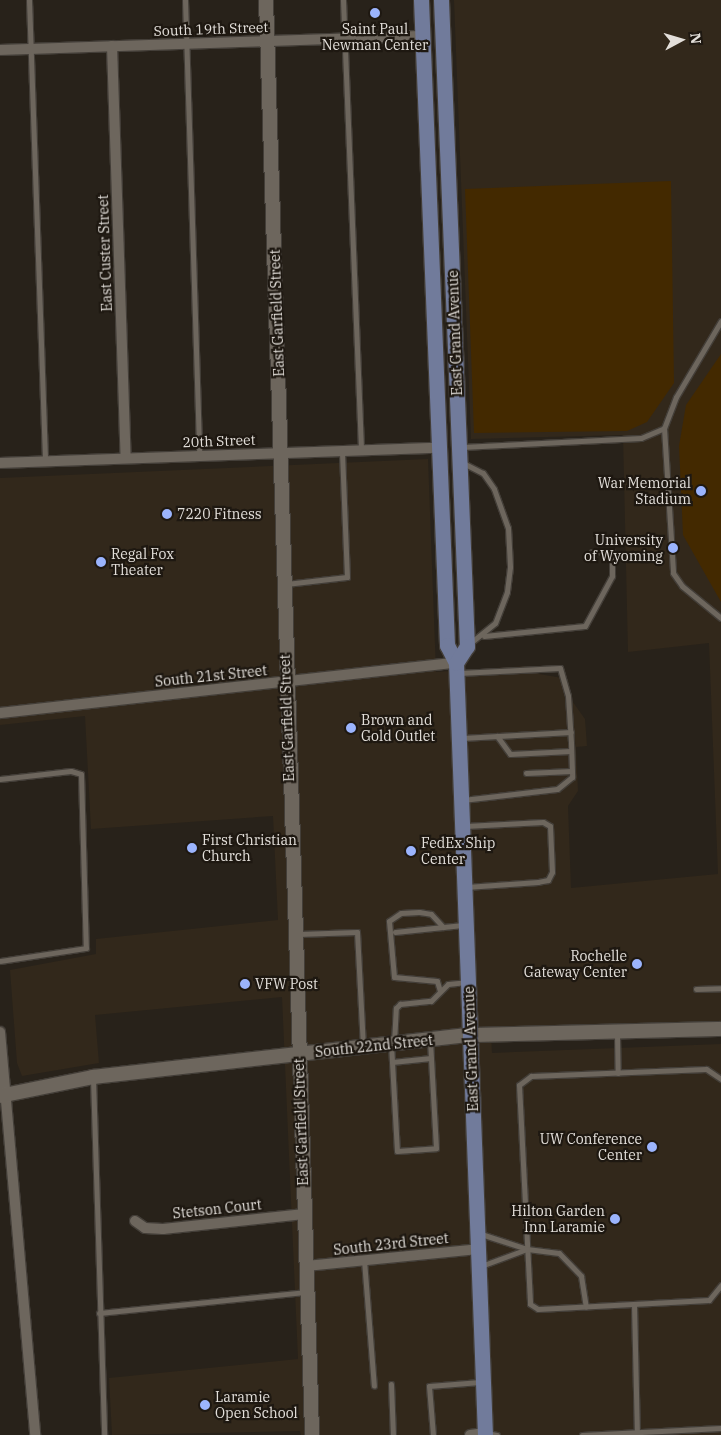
<!DOCTYPE html>
<style>
body{margin:0}
#map{position:relative;width:721px;height:1435px;overflow:hidden;background:#28221a;font-family:"IBM Plex Serif",serif}
div>[style]{position:absolute}
[style*='--x']{left:calc(var(--x)*1px);top:calc(var(--y)*1px);width:calc(var(--w)*1px);rotate:calc(var(--a)*1deg)}
.built>*{inset:0;background:#32281b}
.green>*{inset:0;background:#432900}
.roads{filter:drop-shadow(1px 0 #433e38) drop-shadow(-1px 0 #433e38) drop-shadow(0 1px #433e38) drop-shadow(0 -1px #433e38)}
.lane>*{height:5px;margin:-2.5px;padding:0 2.5px;transform-origin:2.5px;border-radius:2.5px;background:#6d665d}
.street>*{height:10px;margin:-5px;padding:0 5px;transform-origin:5px;border-radius:5px;background:#6d665d}
.secondary>*{height:14px;margin:-7px;padding:0 7px;transform-origin:7px;border-radius:7px;background:#6d665d}
.primary>*{height:15px;margin:-7.5px;padding:0 7.5px;transform-origin:7.5px;border-radius:7.5px;background:#717b9b}
.dots>*{width:14px;height:14px;translate:-50% -50%;box-sizing:border-box;border:2px solid #1e1811;border-radius:50%}
span{translate:-50% -50%;white-space:nowrap;text-align:center;line-height:1.15;-webkit-text-stroke:4.5px #1e1811;paint-order:stroke}
.street-label{font-size:14px;color:#e3dfda}
.poi-label{font-size:14px;color:#e3dfda}
.right{translate:-100% -50%;text-align:right}
.left{translate:0 -50%;text-align:left}
.north{position:absolute;left:656px;top:15px;width:50px;height:50px;-webkit-text-stroke:4px #1e1811;paint-order:stroke;rotate:84deg;font-size:14px;font-weight:700;line-height:20px;text-align:center;color:#e3dfda}
.north::after{content:'';display:block;margin:auto;width:18px;height:22px;background:#e3dfda;clip-path:polygon(50% 0,100% 100%,50% 72%,0 100%)}
</style>
<div id="map">
<div class="built">
<i style="clip-path:polygon(454px 0,721px 0,721px 1029px,491px 1035px,492px 1053px,721px 1044px,721px 1435px,301px 1435px,300px 1431px,112px 1435px,109px 1378px,298px 1359px,282px 997px,95px 1015px,99px 1063px,22px 1076px,17px 1063px,10px 970px,96px 954px,96px 939px,278px 920px,273px 816px,91px 829px,85px 716px,0 725px,0 478px,428px 459px,436px 672px,525px 666px,539px 674px,568px 679px,570px 698px,585px 719px,587px 746px,576px 747px,578px 791px,568px 806px,571px 888px,718px 874px,709px 643px,628px 652px,623px 435px,471px 439px)"></i>
</div>
<div class="green">
<i style="clip-path:polygon(671px 181px,674px 383px,647px 422px,627px 431px,474px 433px,465px 189px)"></i>
<i style="clip-path:polygon(721px 354px,721px 602px,683px 535px,679px 446px,686px 405px)"></i>
</div>
<div class="roads">
<div class="lane">
<i style="--x:29;--y:0;--w:461;--a:88"></i>
<i style="--x:185;--y:0;--w:456;--a:88.2"></i>
<i style="--x:343;--y:0;--w:450;--a:87.7"></i>
<i style="--x:721;--y:321;--w:88;--a:120.6"></i>
<i style="--x:676;--y:397;--w:33;--a:111"></i>
<i style="--x:664;--y:428;--w:145;--a:86.4"></i>
<i style="--x:673;--y:573;--w:16;--a:55"></i>
<i style="--x:682;--y:586;--w:50;--a:39.4"></i>
<i style="--x:462;--y:447;--w:179;--a:-2.9"></i>
<i style="--x:641;--y:438;--w:25;--a:-23"></i>
<i style="--x:463;--y:463;--w:22;--a:27"></i>
<i style="--x:483;--y:473;--w:19;--a:55"></i>
<i style="--x:494;--y:489;--w:41;--a:70.3"></i>
<i style="--x:508;--y:528;--w:39;--a:87"></i>
<i style="--x:510;--y:567;--w:25;--a:97"></i>
<i style="--x:507;--y:592;--w:33;--a:111"></i>
<i style="--x:495;--y:623;--w:35;--a:141"></i>
<i style="--x:286;--y:584;--w:61;--a:-6.5"></i>
<i style="--x:347;--y:577;--w:126;--a:-92.3"></i>
<i style="--x:484;--y:636;--w:101;--a:-5.7"></i>
<i style="--x:585;--y:626;--w:57;--a:-61.6"></i>
<i style="--x:612;--y:576;--w:25;--a:-90"></i>
<i style="--x:612;--y:551;--w:20;--a:177"></i>
<i style="--x:459;--y:673;--w:101;--a:-2.8"></i>
<i style="--x:560;--y:668;--w:29;--a:74"></i>
<i style="--x:568;--y:696;--w:47;--a:86.3"></i>
<i style="--x:571;--y:743;--w:34;--a:88"></i>
<i style="--x:572;--y:777;--w:19;--a:141"></i>
<i style="--x:557;--y:789;--w:95;--a:173.3"></i>
<i style="--x:497;--y:736;--w:22;--a:54"></i>
<i style="--x:510;--y:754;--w:61;--a:-2.8"></i>
<i style="--x:462;--y:738;--w:109;--a:-3.2"></i>
<i style="--x:526;--y:773;--w:46;--a:-2.5"></i>
<i style="--x:0;--y:779;--w:71;--a:-6.4"></i>
<i style="--x:71;--y:771;--w:10;--a:17"></i>
<i style="--x:81;--y:774;--w:174;--a:88.4"></i>
<i style="--x:86;--y:948;--w:87;--a:171.4"></i>
<i style="--x:465;--y:826;--w:78;--a:-2.9"></i>
<i style="--x:543;--y:822;--w:8;--a:30"></i>
<i style="--x:550;--y:826;--w:46;--a:87.5"></i>
<i style="--x:552;--y:872;--w:9;--a:117"></i>
<i style="--x:548;--y:880;--w:10;--a:169"></i>
<i style="--x:538;--y:882;--w:72;--a:176"></i>
<i style="--x:395;--y:932;--w:68;--a:-5.9"></i>
<i style="--x:298;--y:934;--w:59;--a:-1.9"></i>
<i style="--x:357;--y:932;--w:114;--a:87"></i>
<i style="--x:696;--y:989;--w:25;--a:-2"></i>
<i style="--x:440;--y:991;--w:10;--a:-107"></i>
<i style="--x:437;--y:981;--w:43;--a:-174.7"></i>
<i style="--x:394;--y:977;--w:56;--a:-95.1"></i>
<i style="--x:389;--y:921;--w:14;--a:-34"></i>
<i style="--x:401;--y:913;--w:18;--a:-3"></i>
<i style="--x:419;--y:912;--w:12;--a:9"></i>
<i style="--x:431;--y:914;--w:18;--a:47"></i>
<i style="--x:617;--y:1034;--w:39;--a:89"></i>
<i style="--x:394;--y:1043;--w:35;--a:-87"></i>
<i style="--x:396;--y:1008;--w:6;--a:-45"></i>
<i style="--x:400;--y:1004;--w:31;--a:-6"></i>
<i style="--x:431;--y:1001;--w:24;--a:-45"></i>
<i style="--x:448;--y:984;--w:18;--a:-6"></i>
<i style="--x:391;--y:1044;--w:107;--a:86.8"></i>
<i style="--x:397;--y:1151;--w:39;--a:-4"></i>
<i style="--x:436;--y:1148;--w:108;--a:-93.2"></i>
<i style="--x:392;--y:1062;--w:39;--a:-6"></i>
<i style="--x:93;--y:1078;--w:357;--a:88.2"></i>
<i style="--x:721;--y:1079;--w:18;--a:-146"></i>
<i style="--x:706;--y:1069;--w:175;--a:177.7"></i>
<i style="--x:531;--y:1076;--w:15;--a:143"></i>
<i style="--x:519;--y:1085;--w:219;--a:87.1"></i>
<i style="--x:530;--y:1304;--w:9;--a:32"></i>
<i style="--x:538;--y:1309;--w:171;--a:-3"></i>
<i style="--x:709;--y:1300;--w:19;--a:-51"></i>
<i style="--x:481;--y:1234;--w:48;--a:18.1"></i>
<i style="--x:527;--y:1249;--w:32;--a:7"></i>
<i style="--x:559;--y:1253;--w:32;--a:46"></i>
<i style="--x:581;--y:1276;--w:31;--a:81"></i>
<i style="--x:364;--y:1260;--w:126;--a:85.5"></i>
<i style="--x:481;--y:1266;--w:49;--a:-20.3"></i>
<i style="--x:634;--y:1304;--w:131;--a:88.7"></i>
<i style="--x:99;--y:1313;--w:209;--a:-5.8"></i>
<i style="--x:391;--y:1384;--w:51;--a:87.8"></i>
<i style="--x:486;--y:1433;--w:11;--a:10"></i>
<i style="--x:433;--y:1435;--w:49;--a:-94.7"></i>
<i style="--x:429;--y:1386;--w:51;--a:-4.5"></i>
<i style="--x:582;--y:1435;--w:139;--a:-2.9"></i>
</div>
<div class="street">
<i style="--x:112;--y:46;--w:412;--a:88.1"></i>
<i style="--x:0;--y:50;--w:423;--a:-1.9"></i>
<i style="--x:0;--y:463;--w:439;--a:-2"></i>
<i style="--x:0;--y:713;--w:459;--a:-6.3"></i>
<i style="--x:0;--y:1032;--w:405;--a:85"></i>
<i style="--x:135;--y:1221;--w:12;--a:35"></i>
<i style="--x:145;--y:1228;--w:18;--a:3"></i>
<i style="--x:163;--y:1229;--w:142;--a:-6.1"></i>
<i style="--x:306;--y:1266;--w:173;--a:-5.6"></i>
<i style="--x:470;--y:1435;--w:15;--a:-8"></i>
</div>
<div class="secondary">
<i style="--x:266;--y:0;--w:1436;--a:88.16"></i>
<i style="--x:0;--y:1096;--w:95;--a:-11.5"></i>
<i style="--x:93;--y:1077;--w:379;--a:-6.4"></i>
<i style="--x:470;--y:1035;--w:251;--a:-1.4"></i>
</div>
<div class="primary">
<i style="--x:421;--y:0;--w:646;--a:87.69"></i>
<i style="--x:447;--y:645;--w:20;--a:63"></i>
<i style="--x:456;--y:663;--w:773;--a:87.85"></i>
<i style="--x:441;--y:0;--w:647;--a:87.7"></i>
<i style="--x:467;--y:646;--w:20;--a:123"></i>
</div>
</div>
<div class="dots">
<i style="left:375px;top:13px;background:#9bb4fd"></i>
<i style="left:701px;top:491px;background:#9bb4fd"></i>
<i style="left:167px;top:514px;background:#9bb4fd"></i>
<i style="left:673px;top:548px;background:#9bb4fd"></i>
<i style="left:101px;top:562px;background:#9bb4fd"></i>
<i style="left:351px;top:728px;background:#9bb4fd"></i>
<i style="left:192px;top:848px;background:#9bb4fd"></i>
<i style="left:411px;top:851px;background:#9bb4fd"></i>
<i style="left:637px;top:964px;background:#9bb4fd"></i>
<i style="left:245px;top:984px;background:#9bb4fd"></i>
<i style="left:652px;top:1147px;background:#9bb4fd"></i>
<i style="left:615px;top:1219px;background:#9bb4fd"></i>
<i style="left:205px;top:1405px;background:#9bb4fd"></i>
</div>
<div class="street-label">
<span style="left:211px;top:29px;rotate:-2deg">South 19th Street</span>
<span style="left:105px;top:253px;rotate:-92deg">East Custer Street</span>
<span style="left:277px;top:313px;rotate:-92deg">East Garfield Street</span>
<span style="left:455px;top:333px;rotate:-92deg">East Grand Avenue</span>
<span style="left:219px;top:441px;rotate:-2deg">20th Street</span>
<span style="left:211px;top:676px;rotate:-6deg">South 21st Street</span>
<span style="left:287px;top:718px;rotate:-92deg">East Garfield Street</span>
<span style="left:374px;top:1046px;rotate:-6deg">South 22nd Street</span>
<span style="left:471px;top:1049px;rotate:-92deg">East Grand Avenue</span>
<span style="left:301px;top:1122px;rotate:-92deg">East Garfield Street</span>
<span style="left:217px;top:1209px;rotate:-6deg">Stetson Court</span>
<span style="left:391px;top:1244px;rotate:-6deg">South 23rd Street</span>
</div>
<div class="poi-label">
<span style="left:375px;top:37px">Saint Paul<br>Newman Center</span>
<span class="right" style="left:691px;top:491px">War Memorial<br>Stadium</span>
<span class="left" style="left:177px;top:514px">7220 Fitness</span>
<span class="right" style="left:663px;top:548px">University<br>of Wyoming</span>
<span class="left" style="left:111px;top:562px">Regal Fox<br>Theater</span>
<span class="left" style="left:361px;top:728px">Brown and<br>Gold Outlet</span>
<span class="left" style="left:202px;top:848px">First Christian<br>Church</span>
<span class="left" style="left:421px;top:851px">FedEx Ship<br>Center</span>
<span class="right" style="left:627px;top:964px">Rochelle<br>Gateway Center</span>
<span class="left" style="left:255px;top:984px">VFW Post</span>
<span class="right" style="left:642px;top:1147px">UW Conference<br>Center</span>
<span class="right" style="left:605px;top:1219px">Hilton Garden<br>Inn Laramie</span>
<span class="left" style="left:215px;top:1405px">Laramie<br>Open School</span>
</div>
<div class="north">N</div>
</div>
